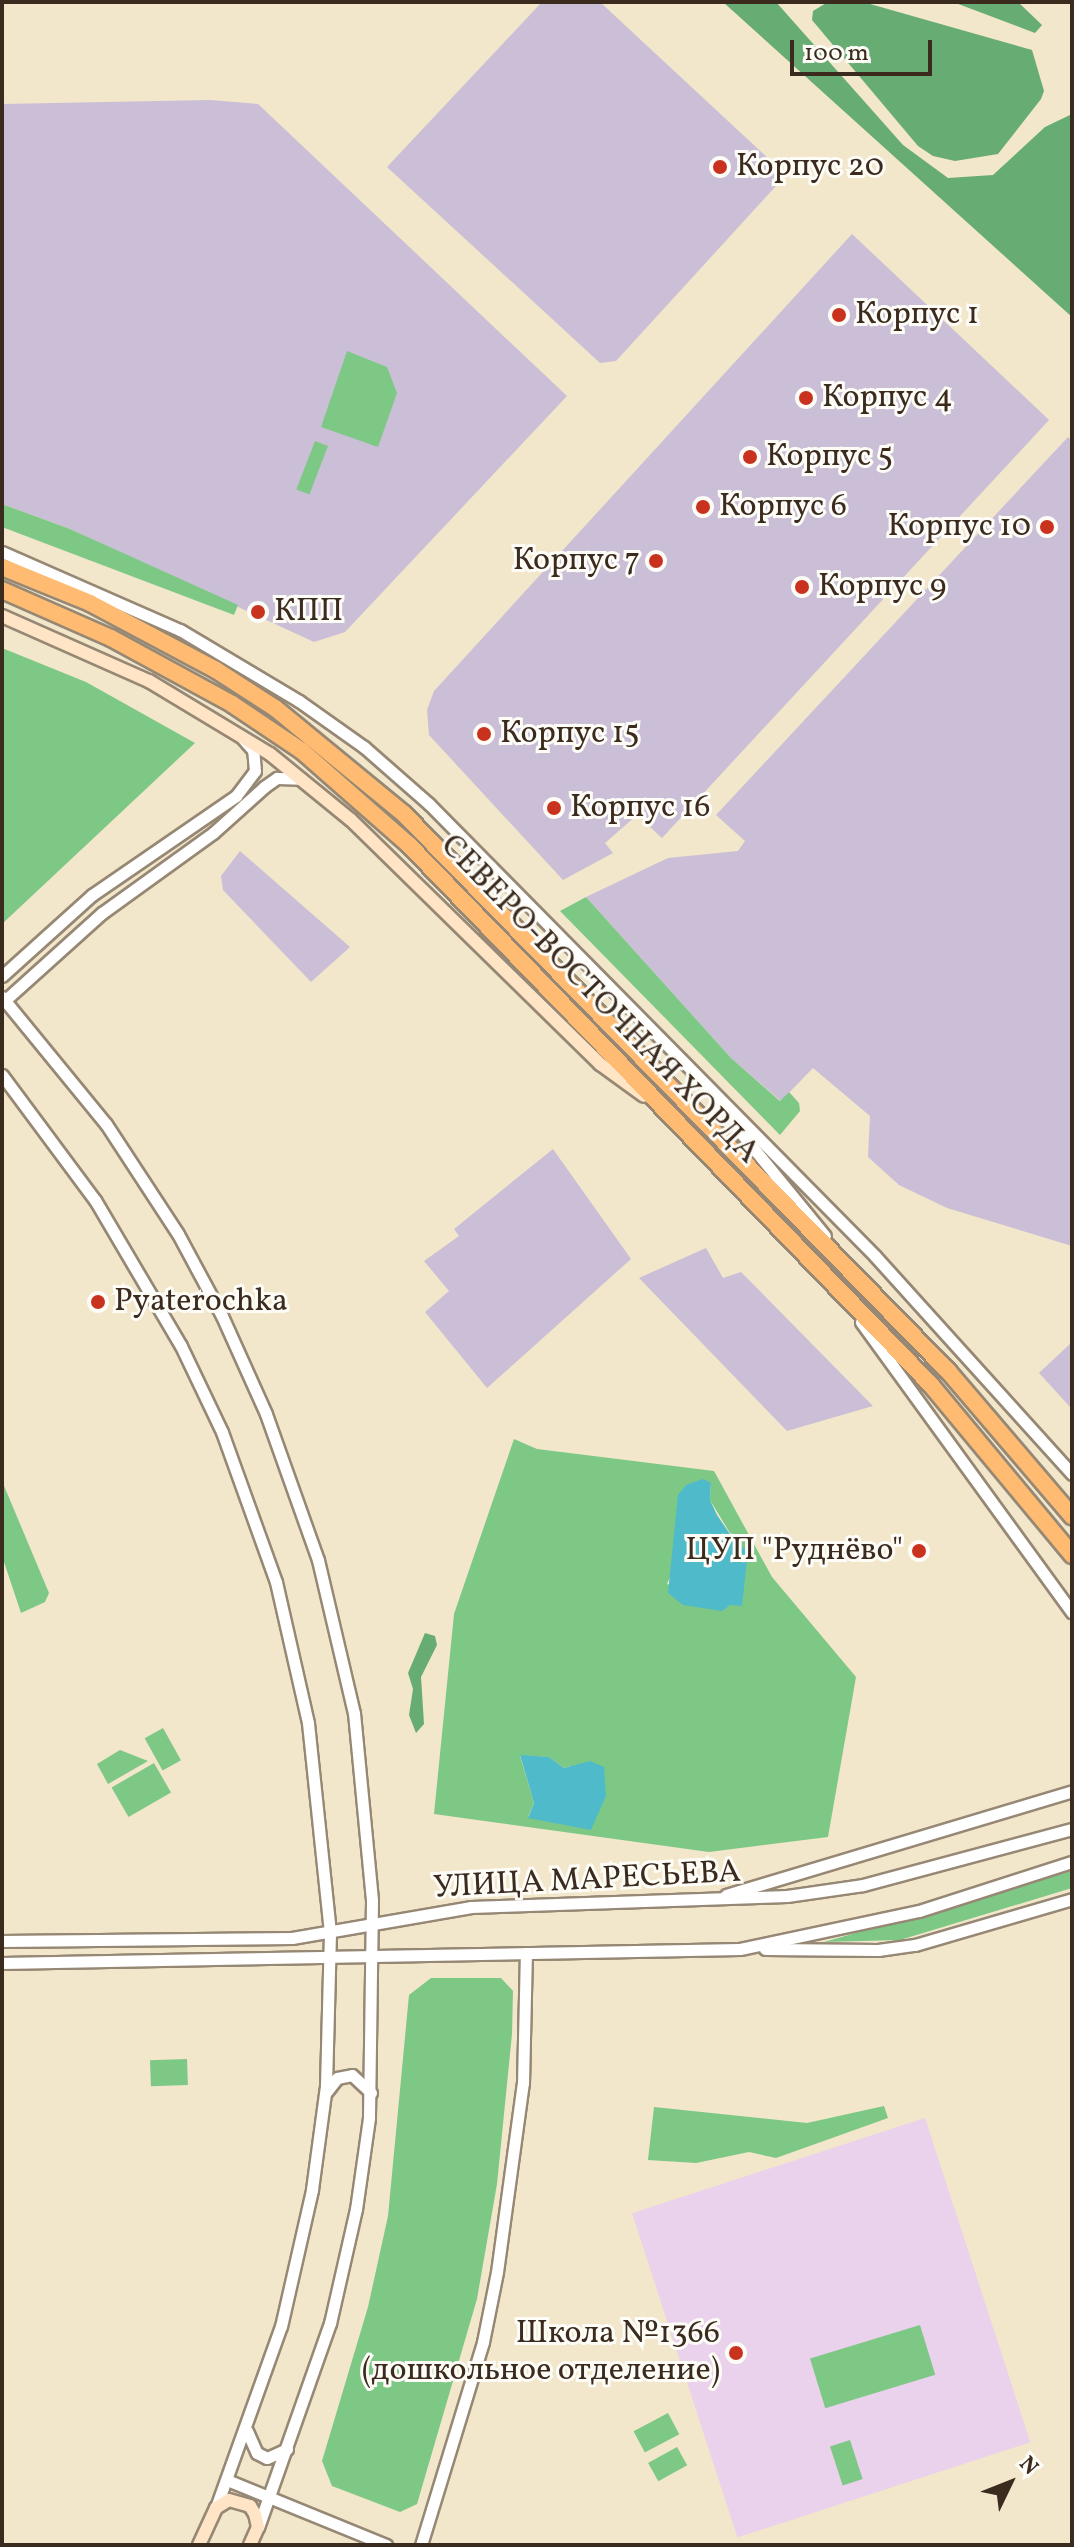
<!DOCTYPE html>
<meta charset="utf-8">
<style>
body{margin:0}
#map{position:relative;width:1074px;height:2547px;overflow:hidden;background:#f2e6cb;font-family:Vollkorn,serif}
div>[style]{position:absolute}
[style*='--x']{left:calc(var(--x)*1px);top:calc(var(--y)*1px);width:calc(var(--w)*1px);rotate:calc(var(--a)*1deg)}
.built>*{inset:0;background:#ead1ec;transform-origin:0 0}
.industrial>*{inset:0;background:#cabfd6}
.green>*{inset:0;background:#7ec886;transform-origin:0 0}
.forest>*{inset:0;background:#66ac73}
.water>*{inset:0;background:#4fbaca}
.roads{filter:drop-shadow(2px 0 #968874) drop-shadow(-2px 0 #968874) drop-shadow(0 2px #968874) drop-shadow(0 -2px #968874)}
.tertiary>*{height:11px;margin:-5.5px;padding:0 5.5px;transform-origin:5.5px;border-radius:5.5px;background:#fff}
.secondary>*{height:12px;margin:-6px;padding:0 6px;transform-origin:6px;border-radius:6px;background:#ffe4c6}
.trunk>*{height:16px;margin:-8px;padding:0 8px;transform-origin:8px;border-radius:8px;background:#ffbb71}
.dots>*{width:22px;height:22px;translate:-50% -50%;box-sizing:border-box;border:4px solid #fdfcf7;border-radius:50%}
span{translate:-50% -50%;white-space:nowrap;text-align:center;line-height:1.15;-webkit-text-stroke:6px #fdfcf7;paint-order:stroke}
.poi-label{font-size:32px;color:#3b2a1e}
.left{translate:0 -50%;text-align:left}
.right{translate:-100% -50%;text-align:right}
.street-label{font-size:32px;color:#3b2a1e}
.frame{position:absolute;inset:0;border:4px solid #3b2a1e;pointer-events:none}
.north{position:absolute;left:970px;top:2443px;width:80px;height:80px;-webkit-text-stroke:6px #fdfcf7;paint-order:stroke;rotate:47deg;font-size:22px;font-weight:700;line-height:32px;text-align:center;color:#3b2a1e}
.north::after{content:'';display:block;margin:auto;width:28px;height:36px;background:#3b2a1e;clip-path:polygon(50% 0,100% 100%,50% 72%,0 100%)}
.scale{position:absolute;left:790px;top:40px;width:142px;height:36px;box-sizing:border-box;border:4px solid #3b2a1e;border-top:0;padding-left:10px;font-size:24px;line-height:28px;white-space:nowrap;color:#3b2a1e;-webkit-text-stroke:6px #fdfcf7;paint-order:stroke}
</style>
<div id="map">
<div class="built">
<i style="left:925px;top:2118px;width:341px;height:308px;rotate:72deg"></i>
</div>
<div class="industrial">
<i style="clip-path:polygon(542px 2px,600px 2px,786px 175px,616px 361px,600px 363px,387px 167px)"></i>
<i style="clip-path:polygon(210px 100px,258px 104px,567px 396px,345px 632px,314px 642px,70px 529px,2px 504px,2px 104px)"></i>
<i style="clip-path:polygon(852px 234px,1049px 420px,662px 838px,637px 815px,605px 843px,613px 853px,563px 880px,429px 735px,427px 710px,434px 691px)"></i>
<i style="clip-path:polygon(1068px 437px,1072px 441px,1072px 1246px,947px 1208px,899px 1185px,868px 1157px,870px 1116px,813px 1068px,781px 1101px,731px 1058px,586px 897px,668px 858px,738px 851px,745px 841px,716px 815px)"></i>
<i style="clip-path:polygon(240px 851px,350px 947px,311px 982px,223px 890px,221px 876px)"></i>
<i style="clip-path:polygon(553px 1149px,631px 1259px,487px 1388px,425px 1312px,449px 1291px,424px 1261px,459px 1236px,454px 1229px)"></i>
<i style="clip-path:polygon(706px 1248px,723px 1278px,741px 1272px,873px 1406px,787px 1431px,639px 1278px)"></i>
<i style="clip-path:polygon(1072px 1342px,1072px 1409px,1039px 1373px)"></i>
</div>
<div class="green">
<i style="clip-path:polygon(347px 351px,387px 367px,397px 393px,378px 447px,321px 427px)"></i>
<i style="left:315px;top:441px;width:14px;height:52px;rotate:21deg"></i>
<i style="clip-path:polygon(2px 504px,70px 529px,238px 605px,234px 615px,2px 527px)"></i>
<i style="clip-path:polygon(2px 648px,86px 682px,195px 743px,2px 924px)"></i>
<i style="clip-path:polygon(586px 897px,731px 1058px,780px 1101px,789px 1092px,799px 1103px,800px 1111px,780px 1135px,560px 911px)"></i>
<i style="clip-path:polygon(evenodd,514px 1439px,537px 1449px,714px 1471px,772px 1577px,856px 1677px,828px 1837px,709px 1852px,434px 1814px,454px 1614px,514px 1439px,711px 1483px,710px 1500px,736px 1543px,742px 1606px,667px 1584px,711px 1483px,514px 1439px,520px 1756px,549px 1757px,564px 1768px,571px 1766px,528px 1817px,534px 1803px,520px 1756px)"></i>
<i style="clip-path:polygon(2px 1481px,49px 1593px,45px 1602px,21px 1613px,2px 1556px)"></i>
<i style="left:163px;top:1728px;width:37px;height:21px;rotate:61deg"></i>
<i style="clip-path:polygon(120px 1750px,148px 1761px,108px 1784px,97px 1764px)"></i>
<i style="left:154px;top:1763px;width:34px;height:49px;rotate:60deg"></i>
<i style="clip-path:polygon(1072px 1871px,1072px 1888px,900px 1940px,824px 1942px)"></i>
<i style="clip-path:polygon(431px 1978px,501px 1978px,513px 1991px,512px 2034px,497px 2184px,477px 2299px,417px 2504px,400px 2512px,332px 2486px,322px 2461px,368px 2307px,388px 2216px,409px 1995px)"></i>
<i style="left:187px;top:2059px;width:26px;height:37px;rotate:88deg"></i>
<i style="clip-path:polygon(884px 2106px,888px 2118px,776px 2158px,749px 2152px,696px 2163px,648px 2160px,654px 2107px,807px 2123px)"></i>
<i style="left:920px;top:2325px;width:52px;height:115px;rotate:73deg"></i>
<i style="left:668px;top:2413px;width:24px;height:39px;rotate:62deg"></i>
<i style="left:850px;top:2440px;width:41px;height:21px;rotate:72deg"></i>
<i style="left:677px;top:2447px;width:21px;height:33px;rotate:61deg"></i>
</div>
<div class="forest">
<i style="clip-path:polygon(723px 2px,776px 2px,903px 145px,948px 178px,993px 175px,1045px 127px,1072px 114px,1072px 317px)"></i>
<i style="clip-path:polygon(828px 2px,863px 2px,1032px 50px,1044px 91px,1041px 99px,998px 154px,955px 161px,933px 156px,918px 146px,812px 20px,813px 11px)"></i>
<i style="clip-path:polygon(953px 2px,1018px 2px,1042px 25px,1035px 33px)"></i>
<i style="clip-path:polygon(425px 1633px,435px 1636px,437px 1645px,421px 1677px,424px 1724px,416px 1733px,409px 1715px,413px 1689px,408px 1673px)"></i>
</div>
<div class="water">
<i style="clip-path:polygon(703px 1479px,711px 1483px,710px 1500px,717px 1515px,736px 1543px,748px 1551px,742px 1606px,730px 1605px,722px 1611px,683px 1605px,668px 1593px,678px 1495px,686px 1485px)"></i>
<i style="clip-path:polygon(520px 1755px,549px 1757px,564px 1768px,590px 1761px,604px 1767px,606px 1796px,591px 1830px,528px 1818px,534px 1803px)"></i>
</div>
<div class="roads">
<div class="tertiary">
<i style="--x:2;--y:552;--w:194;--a:23.7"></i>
<i style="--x:180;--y:630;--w:139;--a:30.8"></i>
<i style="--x:299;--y:701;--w:80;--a:35.3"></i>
<i style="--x:364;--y:747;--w:86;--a:41.2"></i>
<i style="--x:429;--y:804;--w:635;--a:45.38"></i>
<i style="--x:875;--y:1256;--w:294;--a:47.9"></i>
<i style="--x:2;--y:976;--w:121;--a:-42"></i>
<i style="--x:92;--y:895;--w:175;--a:-34.5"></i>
<i style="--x:236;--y:796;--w:31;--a:-53"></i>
<i style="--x:255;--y:771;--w:21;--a:-95"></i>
<i style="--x:253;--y:750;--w:15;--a:-132"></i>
<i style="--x:2;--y:997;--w:164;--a:50.7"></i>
<i style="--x:106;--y:1124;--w:131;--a:56.8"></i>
<i style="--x:178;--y:1234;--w:93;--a:61.8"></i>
<i style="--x:222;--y:1316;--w:107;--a:65.8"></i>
<i style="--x:266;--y:1414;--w:155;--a:70.4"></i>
<i style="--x:318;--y:1560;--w:157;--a:76.8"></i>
<i style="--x:354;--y:1713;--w:189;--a:84.5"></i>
<i style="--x:372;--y:1901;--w:217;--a:90.8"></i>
<i style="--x:369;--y:2118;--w:92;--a:98.1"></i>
<i style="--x:356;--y:2209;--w:117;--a:102.8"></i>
<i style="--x:330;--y:2323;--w:216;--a:109.4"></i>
<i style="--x:2;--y:1003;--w:135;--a:-42"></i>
<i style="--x:102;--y:913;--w:137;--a:-35.8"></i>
<i style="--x:213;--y:833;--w:69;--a:-42"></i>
<i style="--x:264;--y:787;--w:16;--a:-35"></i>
<i style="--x:277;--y:778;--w:24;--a:2"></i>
<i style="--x:2;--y:1075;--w:156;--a:53.4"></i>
<i style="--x:95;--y:1200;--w:169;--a:59.5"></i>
<i style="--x:181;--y:1346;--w:95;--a:64.5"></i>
<i style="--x:222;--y:1432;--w:159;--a:70.2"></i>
<i style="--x:276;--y:1582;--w:145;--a:77.2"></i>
<i style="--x:308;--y:1723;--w:211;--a:84"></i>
<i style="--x:330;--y:1933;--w:153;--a:91.5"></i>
<i style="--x:326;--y:2086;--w:105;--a:97.7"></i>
<i style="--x:312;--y:2190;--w:139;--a:102.8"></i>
<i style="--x:281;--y:2326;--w:193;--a:109.7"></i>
<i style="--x:737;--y:1128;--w:139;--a:50.8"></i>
<i style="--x:861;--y:1322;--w:359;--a:54"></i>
<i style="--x:726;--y:1895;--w:361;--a:-16.7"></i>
<i style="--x:2;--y:1941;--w:290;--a:-0.6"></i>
<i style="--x:292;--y:1938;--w:182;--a:-9.8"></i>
<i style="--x:471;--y:1907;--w:316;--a:-2"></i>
<i style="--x:787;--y:1896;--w:77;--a:-8.2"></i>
<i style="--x:863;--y:1885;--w:216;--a:-15"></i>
<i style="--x:765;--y:1949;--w:113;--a:0.5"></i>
<i style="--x:878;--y:1950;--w:37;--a:-8"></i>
<i style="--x:915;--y:1945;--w:164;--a:-16.3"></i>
<i style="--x:2;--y:1963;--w:738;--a:-1.09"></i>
<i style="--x:740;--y:1949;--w:183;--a:-12"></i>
<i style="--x:919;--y:1911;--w:161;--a:-17.8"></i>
<i style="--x:327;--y:2091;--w:16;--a:-52"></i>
<i style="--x:337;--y:2078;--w:15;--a:-11"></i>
<i style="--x:352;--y:2075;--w:26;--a:43"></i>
<i style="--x:247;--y:2431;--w:24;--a:66"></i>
<i style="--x:257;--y:2453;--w:11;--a:27"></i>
<i style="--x:267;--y:2458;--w:22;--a:-24"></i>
<i style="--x:227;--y:2480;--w:172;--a:22.2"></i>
<i style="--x:421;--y:2545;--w:212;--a:-73"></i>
<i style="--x:483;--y:2342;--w:71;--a:-78.7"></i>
<i style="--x:497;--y:2272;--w:191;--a:-82.2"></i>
<i style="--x:523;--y:2083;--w:130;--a:-88.7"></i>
</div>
<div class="secondary">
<i style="--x:2;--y:616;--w:161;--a:23.9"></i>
<i style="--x:149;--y:681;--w:141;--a:31.1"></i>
<i style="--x:270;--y:754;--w:104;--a:39.2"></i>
<i style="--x:351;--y:820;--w:349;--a:44.4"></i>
<i style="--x:600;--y:1064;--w:54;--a:36"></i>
<i style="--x:199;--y:2545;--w:41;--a:-65.3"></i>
<i style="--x:216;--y:2508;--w:15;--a:-32"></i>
<i style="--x:229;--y:2500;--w:22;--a:16"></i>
<i style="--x:250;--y:2506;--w:9;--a:58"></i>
<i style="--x:255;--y:2514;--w:13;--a:77"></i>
<i style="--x:258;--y:2527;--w:20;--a:114"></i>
</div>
<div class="trunk">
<i style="--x:2;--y:567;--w:95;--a:22.2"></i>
<i style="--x:90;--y:603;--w:143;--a:28"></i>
<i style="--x:216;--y:670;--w:70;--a:32.8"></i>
<i style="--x:275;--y:708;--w:167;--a:39.4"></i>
<i style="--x:404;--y:814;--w:779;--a:45.68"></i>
<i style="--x:948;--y:1371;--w:191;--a:49.5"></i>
<i style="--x:2;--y:590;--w:119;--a:23.8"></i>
<i style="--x:111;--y:638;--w:138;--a:28.6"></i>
<i style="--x:232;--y:704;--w:84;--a:33.9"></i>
<i style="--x:302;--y:751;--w:142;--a:41.3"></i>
<i style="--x:409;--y:845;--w:751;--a:45.97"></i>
<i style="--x:931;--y:1385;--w:221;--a:50.3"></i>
</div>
</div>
<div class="dots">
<i style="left:720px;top:167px;background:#c8321e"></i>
<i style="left:839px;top:315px;background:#c8321e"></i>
<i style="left:806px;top:398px;background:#c8321e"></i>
<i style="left:750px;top:457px;background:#c8321e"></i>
<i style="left:703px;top:507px;background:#c8321e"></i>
<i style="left:1047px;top:527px;background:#c8321e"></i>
<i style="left:656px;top:561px;background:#c8321e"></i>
<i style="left:802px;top:587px;background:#c8321e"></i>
<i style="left:258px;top:612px;background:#c8321e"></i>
<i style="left:484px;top:734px;background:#c8321e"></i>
<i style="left:554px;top:808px;background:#c8321e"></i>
<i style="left:98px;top:1302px;background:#c8321e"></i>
<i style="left:919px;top:1551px;background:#c8321e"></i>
<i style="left:736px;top:2353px;background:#c8321e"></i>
</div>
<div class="poi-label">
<span class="left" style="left:736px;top:167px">Корпус 20</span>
<span class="left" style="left:855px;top:315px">Корпус 1</span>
<span class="left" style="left:822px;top:398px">Корпус 4</span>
<span class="left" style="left:766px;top:457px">Корпус 5</span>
<span class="left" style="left:719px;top:507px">Корпус 6</span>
<span class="right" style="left:1031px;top:527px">Корпус 10</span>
<span class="right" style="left:640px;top:561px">Корпус 7</span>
<span class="left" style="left:818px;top:587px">Корпус 9</span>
<span class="left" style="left:274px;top:612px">КПП</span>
<span class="left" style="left:500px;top:734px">Корпус 15</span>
<span class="left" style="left:570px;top:808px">Корпус 16</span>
<span class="left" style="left:114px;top:1302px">Pyaterochka</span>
<span class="right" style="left:903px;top:1551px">ЦУП "Руднёво"</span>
<span class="right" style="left:720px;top:2353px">Школа №1366<br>(дошкольное отделение)</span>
</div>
<div class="street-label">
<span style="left:599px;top:1000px;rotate:46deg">СЕВЕРО-ВОСТОЧНАЯ ХОРДА</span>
<span style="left:587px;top:1881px;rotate:-3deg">УЛИЦА МАРЕСЬЕВА</span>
</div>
<div class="frame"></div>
<div class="north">N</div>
<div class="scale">100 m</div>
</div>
